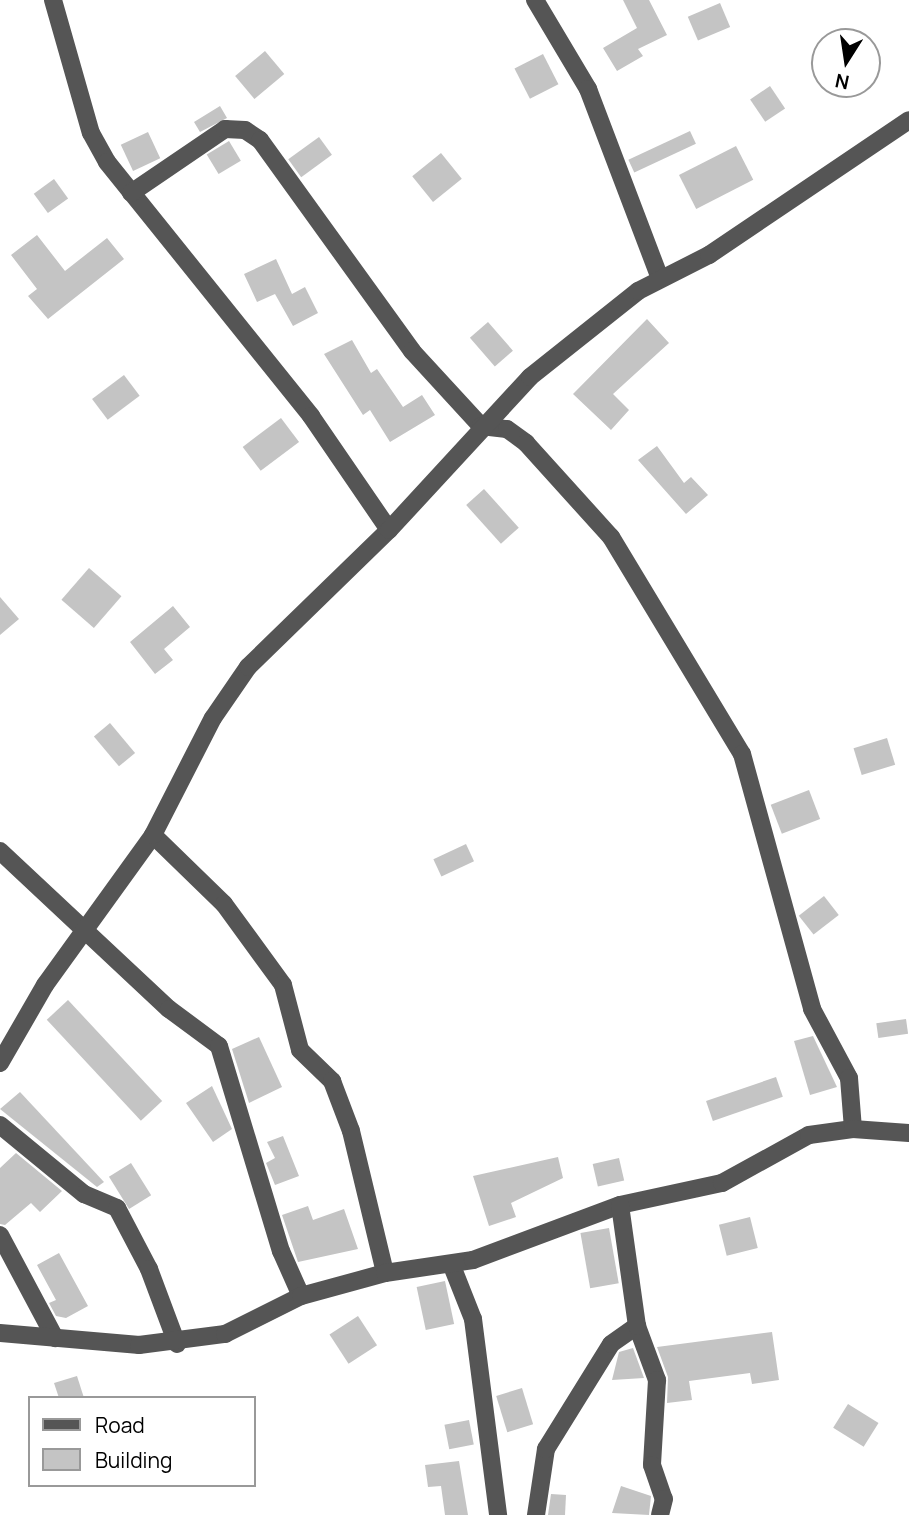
<!DOCTYPE html>
<style>
body{margin:0}
#map{position:relative;width:909px;height:1515px;overflow:hidden;background:#fff;font-family:Manrope,sans-serif}
div>[style]{position:absolute}
[style*='--x']{left:calc(var(--x)*1px);top:calc(var(--y)*1px);width:calc(var(--w)*1px);rotate:calc(var(--a)*1deg)}
.building>*{inset:0;background:#c4c4c4;transform-origin:0 0}
.minor>*{height:18px;margin:-9px;padding:0 9px;transform-origin:9px;border-radius:9px;background:#555}
span{translate:-50% -50%;white-space:nowrap;text-align:center;line-height:1.15;-webkit-text-stroke:6px #fff;paint-order:stroke}
.legend{position:absolute;left:28px;top:1396px;width:228px;height:91px;box-sizing:border-box;background:#fff;border:2px solid #999;margin:0;padding:9px 12px;list-style:none;font-size:21px;color:#000}
.legend li{display:flex;align-items:center;gap:14px;height:35px}
.legend b{width:35px;border:2px solid #999}
.north{position:absolute;left:811px;top:28px;width:70px;height:70px;box-sizing:border-box;background:#fff;border:2px solid #999;border-radius:50%;rotate:192deg;font-size:19px;font-weight:700;line-height:28px;text-align:center;color:#000}
.north::after{content:'';display:block;margin:auto;width:24px;height:32px;background:#000;clip-path:polygon(50% 0,100% 100%,50% 72%,0 100%)}
</style>
<div id="map">
<div class="building">
<i style="clip-path:polygon(623px 0,649px 0,667px 35px,638px 49px,643px 56px,617px 71px,603px 48px,637px 28px)"></i>
<i style="left:720px;top:3px;width:26px;height:35px;rotate:67deg"></i>
<i style="left:265px;top:51px;width:30px;height:39px;rotate:50deg"></i>
<i style="left:543px;top:54px;width:34px;height:32px;rotate:63deg"></i>
<i style="left:770px;top:86px;width:27px;height:24px;rotate:56deg"></i>
<i style="clip-path:polygon(220px 106px,227px 118px,200px 132px,194px 122px)"></i>
<i style="left:690px;top:131px;width:14px;height:68px;rotate:65deg"></i>
<i style="left:148px;top:132px;width:29px;height:30px;rotate:65deg"></i>
<i style="left:319px;top:137px;width:22px;height:38px;rotate:54deg"></i>
<i style="left:229px;top:141px;width:23px;height:26px;rotate:59deg"></i>
<i style="left:736px;top:146px;width:38px;height:64px;rotate:63deg"></i>
<i style="left:441px;top:153px;width:33px;height:37px;rotate:51deg"></i>
<i style="left:54px;top:179px;width:24px;height:25px;rotate:54deg"></i>
<i style="clip-path:polygon(37px 235px,65px 271px,107px 238px,124px 259px,48px 319px,28px 296px,37px 289px,11px 255px)"></i>
<i style="clip-path:polygon(276px 259px,292px 294px,305px 287px,318px 313px,293px 326px,275px 294px,257px 302px,244px 274px)"></i>
<i style="clip-path:polygon(647px 319px,669px 343px,613px 394px,629px 410px,611px 430px,573px 394px)"></i>
<i style="left:488px;top:322px;width:38px;height:24px;rotate:49deg"></i>
<i style="clip-path:polygon(352px 340px,371px 373px,377px 369px,403px 407px,422px 395px,435px 415px,390px 442px,370px 410px,363px 415px,324px 354px)"></i>
<i style="left:124px;top:375px;width:26px;height:40px;rotate:53deg"></i>
<i style="left:281px;top:418px;width:30px;height:48px;rotate:53deg"></i>
<i style="clip-path:polygon(657px 446px,684px 483px,691px 477px,708px 495px,686px 514px,638px 460px)"></i>
<i style="left:484px;top:489px;width:52px;height:24px;rotate:48deg"></i>
<i style="left:89px;top:568px;width:43px;height:42px;rotate:41deg"></i>
<i style="clip-path:polygon(0 597px,19px 619px,0 635px)"></i>
<i style="clip-path:polygon(173px 606px,190px 627px,164px 649px,173px 660px,155px 674px,130px 642px)"></i>
<i style="left:110px;top:723px;width:39px;height:21px;rotate:50deg"></i>
<i style="left:887px;top:738px;width:28px;height:35px;rotate:73deg"></i>
<i style="left:809px;top:790px;width:31px;height:41px;rotate:69deg"></i>
<i style="left:466px;top:844px;width:19px;height:36px;rotate:65deg"></i>
<i style="left:824px;top:896px;width:24px;height:32px;rotate:52deg"></i>
<i style="left:68px;top:1000px;width:138px;height:29px;rotate:47deg"></i>
<i style="left:906px;top:1019px;width:15px;height:30px;rotate:82deg"></i>
<i style="clip-path:polygon(813px 1036px,837px 1087px,810px 1095px,794px 1041px)"></i>
<i style="clip-path:polygon(259px 1037px,282px 1087px,249px 1103px,232px 1049px)"></i>
<i style="left:776px;top:1077px;width:21px;height:74px;rotate:71deg"></i>
<i style="clip-path:polygon(212px 1086px,232px 1129px,213px 1142px,186px 1103px)"></i>
<i style="clip-path:polygon(20px 1092px,104px 1182px,97px 1187px,0 1109px)"></i>
<i style="clip-path:polygon(283px 1136px,299px 1176px,275px 1185px,266px 1163px,275px 1158px,267px 1142px)"></i>
<i style="clip-path:polygon(16px 1153px,62px 1191px,40px 1212px,31px 1203px,5px 1225px,0 1224px,0 1168px)"></i>
<i style="clip-path:polygon(558px 1157px,563px 1178px,511px 1203px,516px 1217px,489px 1226px,473px 1176px)"></i>
<i style="left:619px;top:1158px;width:23px;height:27px;rotate:77deg"></i>
<i style="left:131px;top:1163px;width:38px;height:26px;rotate:58deg"></i>
<i style="clip-path:polygon(308px 1206px,313px 1220px,344px 1209px,358px 1249px,298px 1262px,282px 1215px)"></i>
<i style="left:750px;top:1217px;width:32px;height:32px;rotate:76deg"></i>
<i style="left:609px;top:1228px;width:56px;height:29px;rotate:80deg"></i>
<i style="clip-path:polygon(59px 1253px,88px 1306px,66px 1318px,56px 1316px,49px 1303px,56px 1300px,37px 1265px)"></i>
<i style="left:445px;top:1281px;width:44px;height:29px;rotate:78deg"></i>
<i style="left:358px;top:1316px;width:35px;height:34px;rotate:57deg"></i>
<i style="clip-path:polygon(772px 1332px,779px 1380px,752px 1384px,750px 1373px,689px 1381px,692px 1400px,667px 1403px,668px 1377px,657px 1347px)"></i>
<i style="clip-path:polygon(633px 1348px,644px 1378px,612px 1380px,619px 1352px)"></i>
<i style="clip-path:polygon(77px 1376px,84px 1398px,59px 1398px,54px 1383px)"></i>
<i style="left:522px;top:1388px;width:38px;height:27px;rotate:73deg"></i>
<i style="left:848px;top:1404px;width:36px;height:28px;rotate:32deg"></i>
<i style="left:469px;top:1420px;width:25px;height:25px;rotate:79deg"></i>
<i style="clip-path:polygon(459px 1461px,468px 1515px,445px 1515px,441px 1486px,428px 1487px,425px 1465px)"></i>
<i style="clip-path:polygon(621px 1486px,651px 1496px,649px 1515px,612px 1513px)"></i>
<i style="clip-path:polygon(551px 1494px,566px 1495px,565px 1515px,548px 1515px)"></i>
</div>
<div class="minor">
<i style="--x:53;--y:0;--w:138;--a:74.1"></i>
<i style="--x:91;--y:133;--w:33;--a:61"></i>
<i style="--x:107;--y:162;--w:326;--a:51.2"></i>
<i style="--x:311;--y:416;--w:138;--a:55.6"></i>
<i style="--x:535;--y:0;--w:104;--a:59.2"></i>
<i style="--x:588;--y:89;--w:203;--a:69.2"></i>
<i style="--x:131;--y:193;--w:114;--a:-34.2"></i>
<i style="--x:225;--y:129;--w:20;--a:3"></i>
<i style="--x:245;--y:130;--w:18;--a:34"></i>
<i style="--x:260;--y:140;--w:260;--a:54.2"></i>
<i style="--x:412;--y:351;--w:102;--a:47.4"></i>
<i style="--x:481;--y:426;--w:26;--a:7"></i>
<i style="--x:507;--y:429;--w:24;--a:36"></i>
<i style="--x:526;--y:443;--w:127;--a:47.9"></i>
<i style="--x:611;--y:537;--w:253;--a:58.9"></i>
<i style="--x:742;--y:754;--w:264;--a:74.6"></i>
<i style="--x:812;--y:1009;--w:78;--a:61.8"></i>
<i style="--x:849;--y:1078;--w:51;--a:85.5"></i>
<i style="--x:153;--y:835;--w:99;--a:44.2"></i>
<i style="--x:224;--y:904;--w:100;--a:53.9"></i>
<i style="--x:283;--y:985;--w:67;--a:75.3"></i>
<i style="--x:300;--y:1050;--w:45;--a:44.1"></i>
<i style="--x:332;--y:1081;--w:53;--a:69.2"></i>
<i style="--x:351;--y:1131;--w:146;--a:76.5"></i>
<i style="--x:0;--y:851;--w:231;--a:43.1"></i>
<i style="--x:169;--y:1009;--w:62;--a:36.5"></i>
<i style="--x:219;--y:1046;--w:214;--a:73.2"></i>
<i style="--x:281;--y:1251;--w:49;--a:66"></i>
<i style="--x:0;--y:1063;--w:90;--a:-60"></i>
<i style="--x:45;--y:985;--w:185;--a:-54.2"></i>
<i style="--x:153;--y:835;--w:131;--a:-62.9"></i>
<i style="--x:213;--y:718;--w:62;--a:-55.5"></i>
<i style="--x:248;--y:667;--w:197;--a:-44.2"></i>
<i style="--x:389;--y:530;--w:208;--a:-47.3"></i>
<i style="--x:530;--y:377;--w:138;--a:-38.5"></i>
<i style="--x:638;--y:291;--w:80;--a:-26.9"></i>
<i style="--x:709;--y:255;--w:241;--a:-34"></i>
<i style="--x:0;--y:1125;--w:109;--a:39.4"></i>
<i style="--x:84;--y:1194;--w:36;--a:23"></i>
<i style="--x:117;--y:1208;--w:69;--a:62.3"></i>
<i style="--x:149;--y:1269;--w:80;--a:69.5"></i>
<i style="--x:0;--y:1235;--w:117;--a:61.9"></i>
<i style="--x:452;--y:1266;--w:57;--a:68.4"></i>
<i style="--x:473;--y:1319;--w:198;--a:82.7"></i>
<i style="--x:637;--y:1326;--w:58;--a:69.7"></i>
<i style="--x:657;--y:1380;--w:85;--a:93.4"></i>
<i style="--x:652;--y:1465;--w:36;--a:71"></i>
<i style="--x:664;--y:1499;--w:16;--a:104"></i>
<i style="--x:0;--y:1333;--w:140;--a:4.9"></i>
<i style="--x:139;--y:1345;--w:87;--a:-7.3"></i>
<i style="--x:225;--y:1334;--w:85;--a:-26.6"></i>
<i style="--x:301;--y:1296;--w:87;--a:-15.3"></i>
<i style="--x:385;--y:1273;--w:89;--a:-8.4"></i>
<i style="--x:473;--y:1260;--w:157;--a:-20.5"></i>
<i style="--x:620;--y:1205;--w:104;--a:-12.2"></i>
<i style="--x:722;--y:1183;--w:99;--a:-28.9"></i>
<i style="--x:809;--y:1135;--w:44;--a:-7.8"></i>
<i style="--x:853;--y:1129;--w:56;--a:4.1"></i>
<i style="--x:536;--y:1515;--w:67;--a:-81.4"></i>
<i style="--x:546;--y:1449;--w:123;--a:-58.2"></i>
<i style="--x:611;--y:1344;--w:32;--a:-35"></i>
<i style="--x:637;--y:1326;--w:122;--a:-98"></i>
</div>
<ul class="legend">
<li><b style="height:9px;background:#555"></b>Road</li>
<li><b style="height:19px;background:#c4c4c4"></b>Building</li>
</ul>
<div class="north">N</div>
</div>
